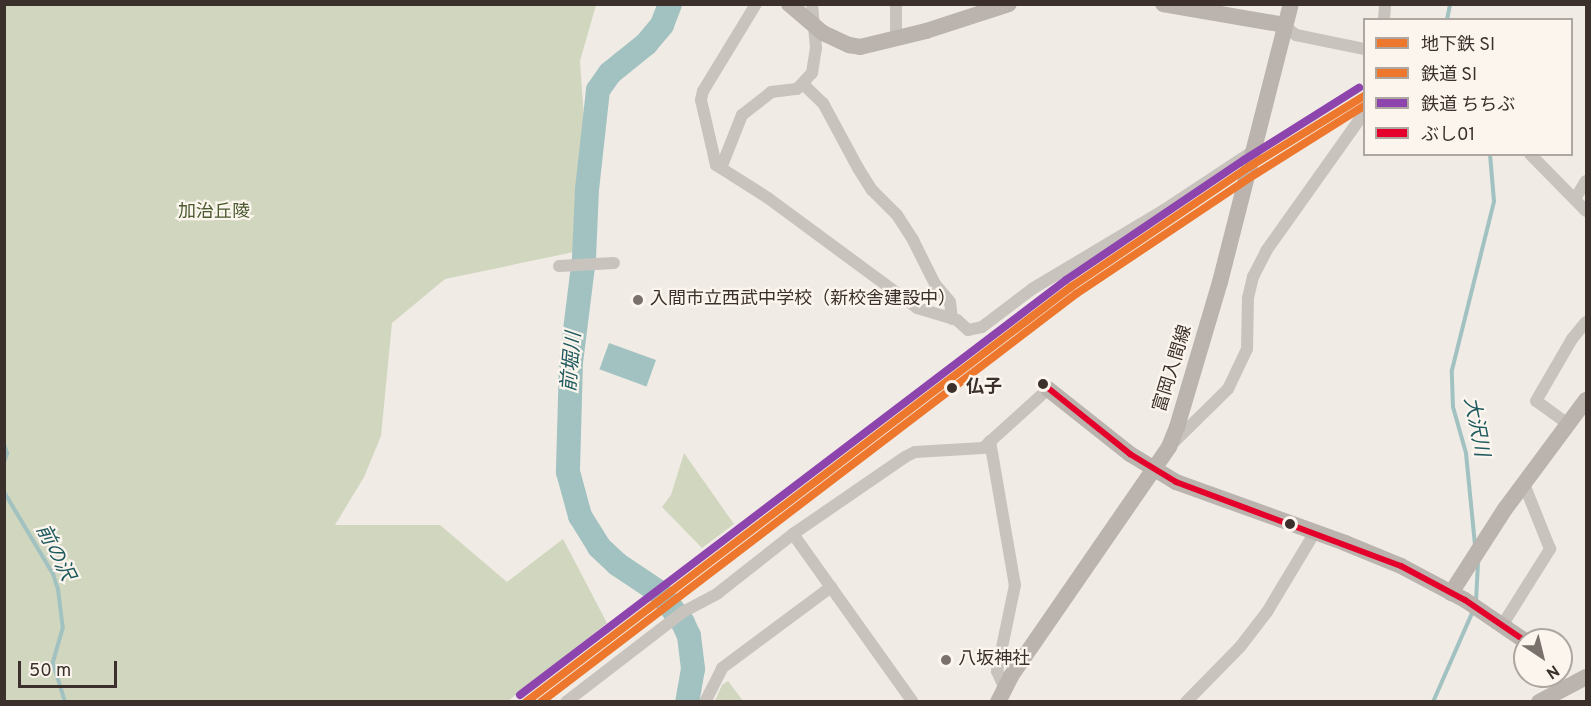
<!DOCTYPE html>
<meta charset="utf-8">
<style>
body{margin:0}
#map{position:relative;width:1591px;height:706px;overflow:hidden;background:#f0ebe5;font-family:Overpass,"Noto Sans JP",sans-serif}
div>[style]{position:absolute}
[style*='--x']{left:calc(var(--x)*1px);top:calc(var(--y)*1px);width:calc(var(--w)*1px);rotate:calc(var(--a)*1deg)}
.green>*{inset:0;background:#d1d6bf}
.water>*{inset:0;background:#a1c2c1;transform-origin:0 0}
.stream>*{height:4px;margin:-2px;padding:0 2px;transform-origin:2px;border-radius:2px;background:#a1c2c1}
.river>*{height:24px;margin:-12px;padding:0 12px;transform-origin:12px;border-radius:12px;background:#a1c2c1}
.street>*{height:12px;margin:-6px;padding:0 6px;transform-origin:6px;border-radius:6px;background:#c9c3be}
.secondary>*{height:16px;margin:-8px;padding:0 8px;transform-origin:8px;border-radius:8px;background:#bab3ae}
.bus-1>*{height:6px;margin:-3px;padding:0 3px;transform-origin:3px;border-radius:3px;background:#e4002b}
.rail-1>*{height:8px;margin:-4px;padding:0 4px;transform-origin:4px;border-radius:4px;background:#ed772d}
.rail-2>*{height:8px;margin:-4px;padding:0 4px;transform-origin:4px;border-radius:4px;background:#8e44ad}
.metro-1>*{height:8px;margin:-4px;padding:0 4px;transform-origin:4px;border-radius:4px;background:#ed772d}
.dots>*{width:16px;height:16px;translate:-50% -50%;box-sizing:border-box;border:3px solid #fbf5ee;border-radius:50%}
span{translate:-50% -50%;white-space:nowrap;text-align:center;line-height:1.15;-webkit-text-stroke:4.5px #fbf5ee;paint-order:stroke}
.park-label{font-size:18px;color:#4a5a2e}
.poi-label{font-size:18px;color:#3b302b}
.left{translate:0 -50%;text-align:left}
.street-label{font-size:18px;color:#3b302b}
.stop-label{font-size:18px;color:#3b302b;font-weight:700}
.water-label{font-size:20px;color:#1f5a5e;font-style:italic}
.frame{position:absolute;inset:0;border:6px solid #3b302b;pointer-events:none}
.legend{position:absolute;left:1363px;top:18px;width:210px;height:138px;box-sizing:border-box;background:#fbf5ee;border:2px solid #aea6a0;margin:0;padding:8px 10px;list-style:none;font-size:18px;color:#3b302b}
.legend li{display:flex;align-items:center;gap:12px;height:30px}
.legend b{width:30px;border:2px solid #aea6a0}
.north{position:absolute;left:1513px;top:628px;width:60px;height:60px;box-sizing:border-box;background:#fbf5ee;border:2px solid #aea6a0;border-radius:50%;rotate:145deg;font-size:16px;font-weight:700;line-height:24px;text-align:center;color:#3b302b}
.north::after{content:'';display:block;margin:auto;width:21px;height:27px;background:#7a716c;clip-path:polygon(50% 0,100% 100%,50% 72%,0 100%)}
.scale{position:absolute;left:18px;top:661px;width:99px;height:27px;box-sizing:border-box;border:3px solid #3b302b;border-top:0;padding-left:8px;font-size:18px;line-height:21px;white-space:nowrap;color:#3b302b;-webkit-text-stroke:4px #fbf5ee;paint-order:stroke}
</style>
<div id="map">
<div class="green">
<i style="clip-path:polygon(4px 5px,596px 5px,580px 61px,593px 248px,445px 279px,392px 323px,381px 436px,364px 477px,335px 525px,440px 525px,507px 582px,563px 539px,607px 623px,508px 701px,5px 701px)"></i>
<i style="clip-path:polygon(684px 453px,734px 524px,702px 548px,662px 507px,671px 495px)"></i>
<i style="clip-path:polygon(728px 681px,743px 701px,715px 701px,722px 685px)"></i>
</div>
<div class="water">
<i style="left:609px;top:343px;width:50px;height:28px;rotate:20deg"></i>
</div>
<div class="stream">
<i style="--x:1447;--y:20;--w:16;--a:-79"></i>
<i style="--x:4;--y:445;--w:9;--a:69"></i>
<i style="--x:7;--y:453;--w:9;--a:108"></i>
<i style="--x:4;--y:492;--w:96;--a:59.1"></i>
<i style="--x:53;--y:574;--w:16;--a:72"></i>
<i style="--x:58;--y:589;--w:38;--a:83"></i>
<i style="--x:63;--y:627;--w:37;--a:106"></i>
<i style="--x:53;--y:663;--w:41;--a:72.9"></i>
<i style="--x:1475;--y:545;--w:92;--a:-95.6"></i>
<i style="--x:1466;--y:453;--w:48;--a:-105.8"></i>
<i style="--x:1453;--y:407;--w:37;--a:-92"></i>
<i style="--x:1452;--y:370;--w:174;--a:-76"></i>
<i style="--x:1494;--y:201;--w:47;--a:-94.9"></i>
<i style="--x:1476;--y:601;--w:37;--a:-87"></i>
<i style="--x:1433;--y:702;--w:99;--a:-66.3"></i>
</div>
<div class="river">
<i style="--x:670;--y:4;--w:22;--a:111"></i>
<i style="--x:662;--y:25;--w:25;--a:130"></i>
<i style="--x:646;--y:44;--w:46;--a:141.1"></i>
<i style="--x:610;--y:73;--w:21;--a:125"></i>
<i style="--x:598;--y:90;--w:100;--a:96.3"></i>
<i style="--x:587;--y:189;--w:69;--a:92.5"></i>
<i style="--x:584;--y:258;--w:105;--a:97.1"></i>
<i style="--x:571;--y:362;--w:110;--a:91.6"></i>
<i style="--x:568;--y:472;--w:46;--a:74.7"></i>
<i style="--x:580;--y:516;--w:36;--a:58"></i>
<i style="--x:599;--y:547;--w:25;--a:43"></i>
<i style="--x:617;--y:564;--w:50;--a:33.7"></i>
<i style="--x:659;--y:592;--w:39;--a:52"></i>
<i style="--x:683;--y:623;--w:14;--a:65"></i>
<i style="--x:689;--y:636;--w:33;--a:83"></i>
<i style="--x:693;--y:669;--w:34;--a:100"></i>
</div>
<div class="street">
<i style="--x:756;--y:4;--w:102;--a:121.3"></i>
<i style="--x:703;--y:91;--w:9;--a:103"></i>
<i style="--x:701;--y:100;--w:67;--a:77"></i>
<i style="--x:716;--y:165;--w:62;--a:32.4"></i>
<i style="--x:768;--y:198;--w:185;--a:36.4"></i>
<i style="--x:917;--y:308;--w:42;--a:16.7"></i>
<i style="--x:957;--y:320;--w:15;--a:42"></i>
<i style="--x:968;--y:330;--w:14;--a:-12"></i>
<i style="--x:982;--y:327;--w:63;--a:-37.2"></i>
<i style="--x:1032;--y:289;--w:154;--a:-30.9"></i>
<i style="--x:1164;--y:210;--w:107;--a:-33.5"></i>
<i style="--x:1384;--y:20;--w:16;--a:-86"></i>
<i style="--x:1284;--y:25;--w:16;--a:40"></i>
<i style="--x:1296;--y:35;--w:69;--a:11.6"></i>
<i style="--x:896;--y:40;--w:36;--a:-90"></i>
<i style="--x:803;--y:84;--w:28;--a:44"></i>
<i style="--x:823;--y:103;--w:74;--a:61.7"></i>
<i style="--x:858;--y:168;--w:26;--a:58"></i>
<i style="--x:872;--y:190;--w:35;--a:45"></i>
<i style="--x:897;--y:215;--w:30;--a:57"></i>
<i style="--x:913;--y:240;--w:49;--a:63.4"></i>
<i style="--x:935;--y:284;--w:23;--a:50"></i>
<i style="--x:950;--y:302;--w:17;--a:83"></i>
<i style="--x:1530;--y:154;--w:80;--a:45.5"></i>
<i style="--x:721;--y:168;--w:57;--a:-68.4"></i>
<i style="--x:742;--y:115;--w:37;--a:-38"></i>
<i style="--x:771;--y:92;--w:26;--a:-7"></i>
<i style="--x:797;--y:89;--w:22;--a:-47"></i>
<i style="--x:812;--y:73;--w:25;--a:-81"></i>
<i style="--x:816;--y:48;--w:44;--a:-95.2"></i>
<i style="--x:1575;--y:199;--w:21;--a:-59"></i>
<i style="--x:559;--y:266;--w:55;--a:-3.1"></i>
<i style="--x:1568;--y:424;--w:39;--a:-144"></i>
<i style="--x:1536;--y:401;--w:72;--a:-59.9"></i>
<i style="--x:1572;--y:339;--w:22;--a:-51"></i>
<i style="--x:990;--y:441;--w:146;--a:80.2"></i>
<i style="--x:1015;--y:585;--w:88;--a:101.8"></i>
<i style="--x:997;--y:671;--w:17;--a:66"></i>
<i style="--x:1172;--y:444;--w:78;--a:-44.5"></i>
<i style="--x:1228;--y:389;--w:44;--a:-64.6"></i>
<i style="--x:1247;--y:349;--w:51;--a:-88.9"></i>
<i style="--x:1248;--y:298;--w:22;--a:-77"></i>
<i style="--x:1253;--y:277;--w:29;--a:-63"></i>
<i style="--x:1266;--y:251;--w:169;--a:-54.6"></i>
<i style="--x:793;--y:534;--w:206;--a:54.5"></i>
<i style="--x:1503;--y:624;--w:89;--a:-57.9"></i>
<i style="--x:1550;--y:549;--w:70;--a:-111.8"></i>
<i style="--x:566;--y:702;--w:148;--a:-37.6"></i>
<i style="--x:683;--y:612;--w:40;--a:-28"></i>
<i style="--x:718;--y:593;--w:95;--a:-38.2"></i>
<i style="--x:793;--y:534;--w:136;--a:-34.5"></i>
<i style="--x:905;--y:457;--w:11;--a:-27"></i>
<i style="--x:915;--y:452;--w:68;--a:-3.4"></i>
<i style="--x:983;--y:448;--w:88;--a:-42.2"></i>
<i style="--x:705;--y:702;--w:38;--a:-63"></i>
<i style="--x:722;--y:668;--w:136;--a:-36.6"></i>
<i style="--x:1186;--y:702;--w:77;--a:-45.5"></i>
<i style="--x:1240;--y:647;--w:44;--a:-52.4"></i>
<i style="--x:1267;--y:612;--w:93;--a:-59"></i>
</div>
<div class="secondary">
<i style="--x:789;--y:4;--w:45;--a:40.5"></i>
<i style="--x:823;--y:33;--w:29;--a:25"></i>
<i style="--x:849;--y:45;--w:11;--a:10"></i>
<i style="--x:860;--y:47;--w:68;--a:-13.6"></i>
<i style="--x:926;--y:31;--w:87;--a:-18"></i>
<i style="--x:1163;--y:4;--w:123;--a:9.8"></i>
<i style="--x:1048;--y:389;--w:105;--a:38.4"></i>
<i style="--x:1130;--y:454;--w:54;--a:31.3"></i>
<i style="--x:1176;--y:482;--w:180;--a:19.8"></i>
<i style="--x:1345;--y:543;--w:61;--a:22.3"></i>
<i style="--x:1401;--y:566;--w:72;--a:28"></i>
<i style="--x:1465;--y:600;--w:73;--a:34.3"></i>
<i style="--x:1451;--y:593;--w:100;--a:-57.3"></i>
<i style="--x:1505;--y:509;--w:136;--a:-53.4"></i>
<i style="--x:998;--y:702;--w:29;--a:-63"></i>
<i style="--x:1011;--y:676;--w:278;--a:-55.4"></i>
<i style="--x:1169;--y:447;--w:22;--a:-68"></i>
<i style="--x:1177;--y:427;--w:151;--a:-73.5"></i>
<i style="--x:1220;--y:282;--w:287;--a:-75.7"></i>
<i style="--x:1539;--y:702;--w:53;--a:-28"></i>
</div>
<div class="bus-1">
<i style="--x:1043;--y:384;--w:112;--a:38.8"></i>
<i style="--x:1130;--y:454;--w:54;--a:31.3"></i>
<i style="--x:1176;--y:482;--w:240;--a:20.5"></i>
<i style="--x:1401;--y:566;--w:72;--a:28"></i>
<i style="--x:1465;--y:600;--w:73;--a:34.3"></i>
</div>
<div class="rail-1">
<i style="--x:541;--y:702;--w:673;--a:-37.33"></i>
<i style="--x:1076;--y:294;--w:214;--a:-33.8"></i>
<i style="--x:1254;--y:175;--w:130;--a:-32.1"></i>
</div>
<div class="rail-2">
<i style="--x:520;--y:695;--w:686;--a:-37.24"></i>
<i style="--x:1066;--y:280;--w:215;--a:-34"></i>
<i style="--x:1244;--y:160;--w:136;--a:-32.1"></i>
</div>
<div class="metro-1">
<i style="--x:526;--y:702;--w:685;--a:-37.29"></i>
<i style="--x:1071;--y:287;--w:215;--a:-34"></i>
<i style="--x:1249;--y:167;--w:135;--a:-31.7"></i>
</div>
<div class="dots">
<i style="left:638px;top:300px;background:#7a716c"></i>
<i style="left:1043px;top:384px;background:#3b302b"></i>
<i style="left:952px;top:388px;background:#3b302b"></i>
<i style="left:1290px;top:524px;background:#3b302b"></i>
<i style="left:946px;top:660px;background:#7a716c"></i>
</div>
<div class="park-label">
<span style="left:214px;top:213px">加治丘陵</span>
</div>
<div class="poi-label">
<span class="left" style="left:650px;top:300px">入間市立西武中学校（新校舎建設中）</span>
<span class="left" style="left:958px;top:660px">八坂神社</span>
</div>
<div class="street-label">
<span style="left:1174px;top:369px;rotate:-73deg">富岡入間線</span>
</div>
<div class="stop-label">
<span class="left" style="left:966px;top:388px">仏子</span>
</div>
<div class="water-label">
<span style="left:573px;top:362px;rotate:-85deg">前堀川</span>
<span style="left:1475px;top:427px;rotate:79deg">大沢川</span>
<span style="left:54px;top:553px;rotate:63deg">前の沢</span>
</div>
<div class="frame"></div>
<ul class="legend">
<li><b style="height:8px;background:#ed772d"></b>地下鉄 SI</li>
<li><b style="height:8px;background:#ed772d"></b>鉄道 SI</li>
<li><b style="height:8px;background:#8e44ad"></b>鉄道 ちちぶ</li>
<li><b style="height:8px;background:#e4002b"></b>ぶし01</li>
</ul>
<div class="north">N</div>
<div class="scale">50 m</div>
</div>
